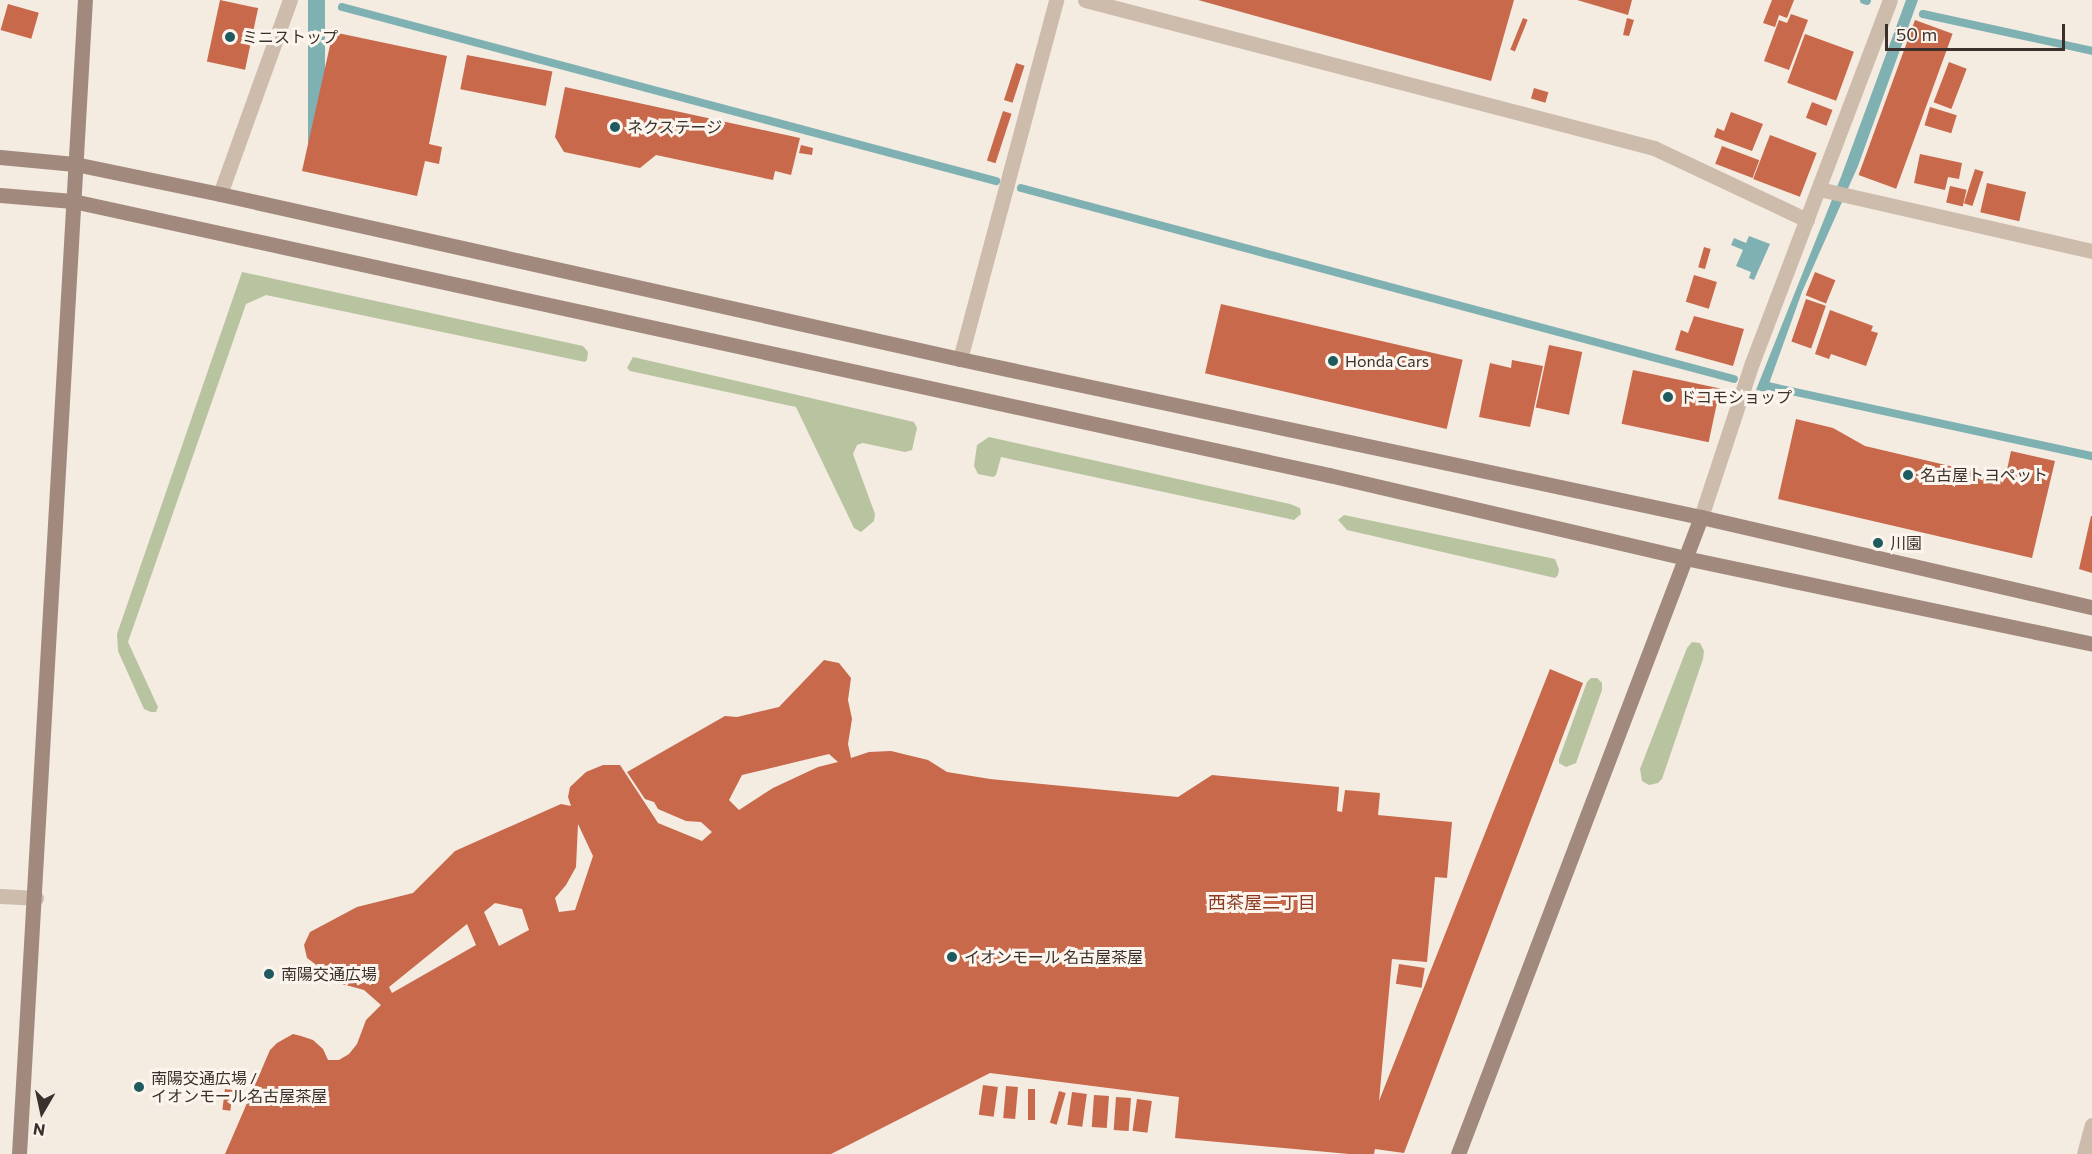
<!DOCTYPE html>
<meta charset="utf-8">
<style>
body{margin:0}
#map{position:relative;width:2092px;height:1154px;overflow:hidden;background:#f4ebe1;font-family:Commissioner,"Noto Sans JP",sans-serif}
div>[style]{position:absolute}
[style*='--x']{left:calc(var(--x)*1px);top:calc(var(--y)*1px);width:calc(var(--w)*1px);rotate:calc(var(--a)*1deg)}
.green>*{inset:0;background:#b8c4a0}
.water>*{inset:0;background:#7fb0b2;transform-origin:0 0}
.stream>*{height:8px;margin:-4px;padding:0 4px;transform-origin:4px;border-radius:4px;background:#7fb0b2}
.building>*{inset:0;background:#c8694b;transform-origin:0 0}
.street>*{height:15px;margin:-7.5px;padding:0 7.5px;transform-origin:7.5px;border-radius:7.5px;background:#cdbbac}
.secondary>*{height:15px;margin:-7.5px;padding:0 7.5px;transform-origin:7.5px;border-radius:7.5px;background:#a18a7d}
.dots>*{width:16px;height:16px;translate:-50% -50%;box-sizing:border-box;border:3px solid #fbf5ee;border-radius:50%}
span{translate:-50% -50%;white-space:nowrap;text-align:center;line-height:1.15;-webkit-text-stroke:6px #fbf5ee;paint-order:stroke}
.poi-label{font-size:16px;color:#3b302b}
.left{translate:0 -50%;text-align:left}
.neighbourhood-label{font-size:18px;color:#8c3b22}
.north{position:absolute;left:12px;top:1082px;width:60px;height:60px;-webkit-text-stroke:4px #fbf5ee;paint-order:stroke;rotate:189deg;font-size:16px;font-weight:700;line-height:24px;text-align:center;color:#3b302b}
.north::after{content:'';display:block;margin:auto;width:21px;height:27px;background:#3b302b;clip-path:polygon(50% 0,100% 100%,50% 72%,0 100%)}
.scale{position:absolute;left:1885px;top:24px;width:180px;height:27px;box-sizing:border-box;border:3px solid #3b302b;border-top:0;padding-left:8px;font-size:18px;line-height:21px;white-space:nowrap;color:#3b302b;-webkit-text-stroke:4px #fbf5ee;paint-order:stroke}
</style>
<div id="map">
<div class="green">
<i style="clip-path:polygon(242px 272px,583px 346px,588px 352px,587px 360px,585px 362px,266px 295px,246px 304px,128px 642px,158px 707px,156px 712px,151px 712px,144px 709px,118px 651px,117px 634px)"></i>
<i style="clip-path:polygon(633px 357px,914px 422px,917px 428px,912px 450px,905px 452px,863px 443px,857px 445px,853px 454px,875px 514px,874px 521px,861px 532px,854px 528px,796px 407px,630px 371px,627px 368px)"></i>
<i style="clip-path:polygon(989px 437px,1290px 504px,1300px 508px,1301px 514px,1294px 520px,1001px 457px,996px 475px,993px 477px,978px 474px,974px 466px,977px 445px)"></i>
<i style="clip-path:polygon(1344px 515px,1555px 559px,1559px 569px,1558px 575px,1555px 578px,1347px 530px,1338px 520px)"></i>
<i style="clip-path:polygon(1692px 642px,1700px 643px,1704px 651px,1703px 659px,1662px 779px,1658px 783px,1649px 785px,1642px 781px,1640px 769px,1687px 648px)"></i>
<i style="clip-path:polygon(1591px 678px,1597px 678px,1602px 683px,1602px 690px,1576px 763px,1566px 767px,1559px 763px,1559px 759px,1587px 682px)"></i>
</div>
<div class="water">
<i style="left:308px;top:0;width:17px;height:169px"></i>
<i style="clip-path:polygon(1906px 0,1918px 0,1858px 166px,1802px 292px,1766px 392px,1756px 390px,1841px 177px)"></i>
<i style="clip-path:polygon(1749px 236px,1770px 244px,1754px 280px,1749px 278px,1751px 272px,1736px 266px,1743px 250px,1731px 245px,1734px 238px,1746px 243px)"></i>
</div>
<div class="stream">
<i style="--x:1864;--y:0;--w:3;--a:18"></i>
<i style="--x:342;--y:7;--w:677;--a:14.9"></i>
<i style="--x:1923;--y:14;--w:173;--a:12.3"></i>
<i style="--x:1021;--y:188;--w:738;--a:15"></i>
<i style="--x:1763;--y:385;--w:337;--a:12.2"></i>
</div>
<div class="building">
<i style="left:220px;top:0;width:39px;height:63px;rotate:12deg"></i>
<i style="clip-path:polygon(1198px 0,1514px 0,1491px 81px)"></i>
<i style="clip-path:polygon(1577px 0,1632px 0,1628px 15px)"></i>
<i style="clip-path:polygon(1772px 0,1794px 0,1787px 18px,1779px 15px,1775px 27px,1763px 23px)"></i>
<i style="left:8px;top:4px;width:32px;height:27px;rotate:16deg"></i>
<i style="clip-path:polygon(1791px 14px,1808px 20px,1789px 70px,1764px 61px,1779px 20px,1787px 23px)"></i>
<i style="left:1523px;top:18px;width:5px;height:34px;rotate:22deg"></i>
<i style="clip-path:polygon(1627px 18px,1634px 20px,1629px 36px,1623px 35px)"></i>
<i style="left:1915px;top:20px;width:40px;height:165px;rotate:20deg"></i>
<i style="clip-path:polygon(333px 32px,447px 56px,429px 144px,442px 147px,439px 164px,425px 161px,417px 196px,302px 171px)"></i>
<i style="left:1805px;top:34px;width:52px;height:52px;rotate:20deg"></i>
<i style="left:467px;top:55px;width:87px;height:35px;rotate:11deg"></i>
<i style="left:1949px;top:62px;width:19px;height:43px;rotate:21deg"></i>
<i style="left:1016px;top:63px;width:9px;height:39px;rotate:18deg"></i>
<i style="clip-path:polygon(565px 87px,800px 138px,791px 175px,775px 171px,773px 180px,656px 155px,640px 168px,564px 152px,555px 137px)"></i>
<i style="left:1534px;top:88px;width:15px;height:11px;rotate:16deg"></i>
<i style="left:1812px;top:102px;width:22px;height:17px;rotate:21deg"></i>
<i style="left:1930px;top:107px;width:28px;height:19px;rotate:17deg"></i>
<i style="left:1003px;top:111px;width:9px;height:52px;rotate:18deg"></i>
<i style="clip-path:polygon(1731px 112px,1763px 124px,1752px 151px,1714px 137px,1717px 128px,1724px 131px)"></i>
<i style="left:1770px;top:135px;width:50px;height:47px;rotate:21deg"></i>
<i style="clip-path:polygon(801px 145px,813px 148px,812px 155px,799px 153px)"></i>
<i style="left:1722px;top:146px;width:40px;height:19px;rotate:21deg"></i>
<i style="clip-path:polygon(1920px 154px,1962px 163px,1959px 179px,1948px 177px,1945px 190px,1914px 183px)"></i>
<i style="left:1975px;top:169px;width:9px;height:36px;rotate:18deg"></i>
<i style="left:1987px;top:183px;width:40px;height:30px;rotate:13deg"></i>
<i style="left:1950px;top:186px;width:17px;height:17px;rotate:13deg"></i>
<i style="left:1704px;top:247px;width:7px;height:21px;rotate:16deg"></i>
<i style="left:1815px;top:272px;width:22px;height:25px;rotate:22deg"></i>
<i style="left:1694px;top:275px;width:24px;height:28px;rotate:17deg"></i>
<i style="left:1806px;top:299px;width:21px;height:45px;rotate:19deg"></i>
<i style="left:1221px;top:304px;width:248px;height:71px;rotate:13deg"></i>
<i style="clip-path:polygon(1830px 310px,1873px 326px,1871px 331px,1878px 333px,1866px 366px,1831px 354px,1829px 359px,1815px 354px)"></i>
<i style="clip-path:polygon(1694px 316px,1744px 329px,1733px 366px,1675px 350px,1681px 330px,1688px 333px)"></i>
<i style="left:1549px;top:345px;width:34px;height:64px;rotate:12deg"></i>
<i style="clip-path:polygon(1512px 360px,1543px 366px,1530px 427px,1479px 417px,1490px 363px,1511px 368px)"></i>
<i style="left:1633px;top:370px;width:89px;height:55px;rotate:12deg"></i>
<i style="clip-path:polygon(1796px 419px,1833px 428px,1865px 446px,2005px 479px,2011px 451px,2055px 461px,2032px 558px,1778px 499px)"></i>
<i style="clip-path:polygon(2091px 516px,2092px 516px,2092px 573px,2079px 569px)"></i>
<i style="clip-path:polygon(evenodd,824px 660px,839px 663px,851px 678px,848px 700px,852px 719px,848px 744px,851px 758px,869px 752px,891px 751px,928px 760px,947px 772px,990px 779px,1178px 797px,1212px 775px,1339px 787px,1337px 811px,1342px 812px,1345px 790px,1380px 793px,1378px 815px,1452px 822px,1447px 878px,1435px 877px,1427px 962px,1392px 959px,1379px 1101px,1550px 669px,1583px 683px,1404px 1153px,1375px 1149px,1374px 1154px,1349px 1154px,1175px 1138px,1179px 1097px,990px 1073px,831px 1154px,225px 1154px,270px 1050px,277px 1043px,293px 1034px,301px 1036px,313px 1040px,323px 1049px,328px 1060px,339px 1060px,349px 1054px,357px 1044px,366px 1020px,381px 1005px,364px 990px,342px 984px,307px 958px,304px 945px,310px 932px,357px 907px,413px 893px,455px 851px,561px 804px,571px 806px,568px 797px,570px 787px,586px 772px,603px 765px,620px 765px,658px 823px,702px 841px,712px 832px,701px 822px,686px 821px,658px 809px,654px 802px,645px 799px,627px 772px,725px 716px,737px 717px,779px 707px,824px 660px,829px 754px,838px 762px,818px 767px,773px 788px,739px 810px,729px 800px,742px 775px,829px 754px,824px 660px,578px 824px,593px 856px,575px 910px,559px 912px,555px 898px,566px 885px,576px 867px,578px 824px,824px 660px,495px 903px,522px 909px,529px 930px,499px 946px,484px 912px,495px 903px,824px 660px,467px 924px,476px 945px,392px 993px,389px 987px,467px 924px)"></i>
<i style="left:1399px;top:964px;width:26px;height:20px;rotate:9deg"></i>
<i style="left:983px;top:1085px;width:15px;height:30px;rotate:8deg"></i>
<i style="left:1006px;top:1086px;width:12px;height:32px;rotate:5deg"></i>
<i style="left:225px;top:1089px;width:8px;height:21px;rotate:7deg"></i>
<i style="left:1028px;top:1089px;width:7px;height:31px"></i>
<i style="left:1059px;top:1091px;width:7px;height:33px;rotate:16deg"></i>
<i style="left:1072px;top:1092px;width:15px;height:33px;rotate:8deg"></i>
<i style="left:1094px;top:1095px;width:15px;height:32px;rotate:4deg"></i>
<i style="left:1116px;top:1097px;width:15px;height:33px;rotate:4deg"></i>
<i style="left:1137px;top:1099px;width:15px;height:32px;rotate:8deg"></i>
</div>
<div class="street">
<i style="--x:1085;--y:0;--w:588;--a:14.58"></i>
<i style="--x:1654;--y:148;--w:169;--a:25.2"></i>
<i style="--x:1819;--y:189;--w:280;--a:12.8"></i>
<i style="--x:220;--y:194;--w:206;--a:-70.2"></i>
<i style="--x:960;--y:359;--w:372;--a:-75"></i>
<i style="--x:1701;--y:517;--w:162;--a:-71.7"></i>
<i style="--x:1752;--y:363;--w:388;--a:-69.2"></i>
<i style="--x:0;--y:896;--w:36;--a:3"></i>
<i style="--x:2084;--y:1154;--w:30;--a:-75"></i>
</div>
<div class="secondary">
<i style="--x:0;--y:157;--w:75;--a:5.3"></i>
<i style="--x:75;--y:164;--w:148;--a:11.7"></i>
<i style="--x:220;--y:194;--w:758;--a:12.57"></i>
<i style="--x:960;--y:359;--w:758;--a:12.04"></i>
<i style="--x:1701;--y:517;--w:401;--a:13"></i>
<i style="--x:0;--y:195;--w:73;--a:4.7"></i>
<i style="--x:73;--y:201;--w:1286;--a:12.31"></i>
<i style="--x:1329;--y:475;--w:366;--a:13.1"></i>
<i style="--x:1685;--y:558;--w:416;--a:11.9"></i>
<i style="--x:19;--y:1154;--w:1156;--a:-86.73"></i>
<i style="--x:1458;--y:1154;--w:682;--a:-69.12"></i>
</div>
<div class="dots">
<i style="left:230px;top:37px;background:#1f5a5e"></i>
<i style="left:615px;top:127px;background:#1f5a5e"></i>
<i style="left:1333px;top:361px;background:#1f5a5e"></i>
<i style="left:1668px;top:397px;background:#1f5a5e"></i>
<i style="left:1908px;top:475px;background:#1f5a5e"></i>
<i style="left:1878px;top:543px;background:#1f5a5e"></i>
<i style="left:952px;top:957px;background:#1f5a5e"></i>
<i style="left:269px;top:974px;background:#1f5a5e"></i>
<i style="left:139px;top:1087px;background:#1f5a5e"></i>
</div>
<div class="poi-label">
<span class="left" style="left:242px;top:37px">ミニストップ</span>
<span class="left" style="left:627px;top:127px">ネクステージ</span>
<span class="left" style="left:1345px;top:361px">Honda Cars</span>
<span class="left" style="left:1680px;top:397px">ドコモショップ</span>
<span class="left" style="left:1920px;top:475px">名古屋トヨペット</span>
<span class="left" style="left:1890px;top:543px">川園</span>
<span class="left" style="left:964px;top:957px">イオンモール 名古屋茶屋</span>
<span class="left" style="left:281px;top:974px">南陽交通広場</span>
<span class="left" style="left:151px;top:1087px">南陽交通広場 /<br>イオンモール名古屋茶屋</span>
</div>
<div class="neighbourhood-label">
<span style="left:1262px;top:902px">西茶屋二丁目</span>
</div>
<div class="north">N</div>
<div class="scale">50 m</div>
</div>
